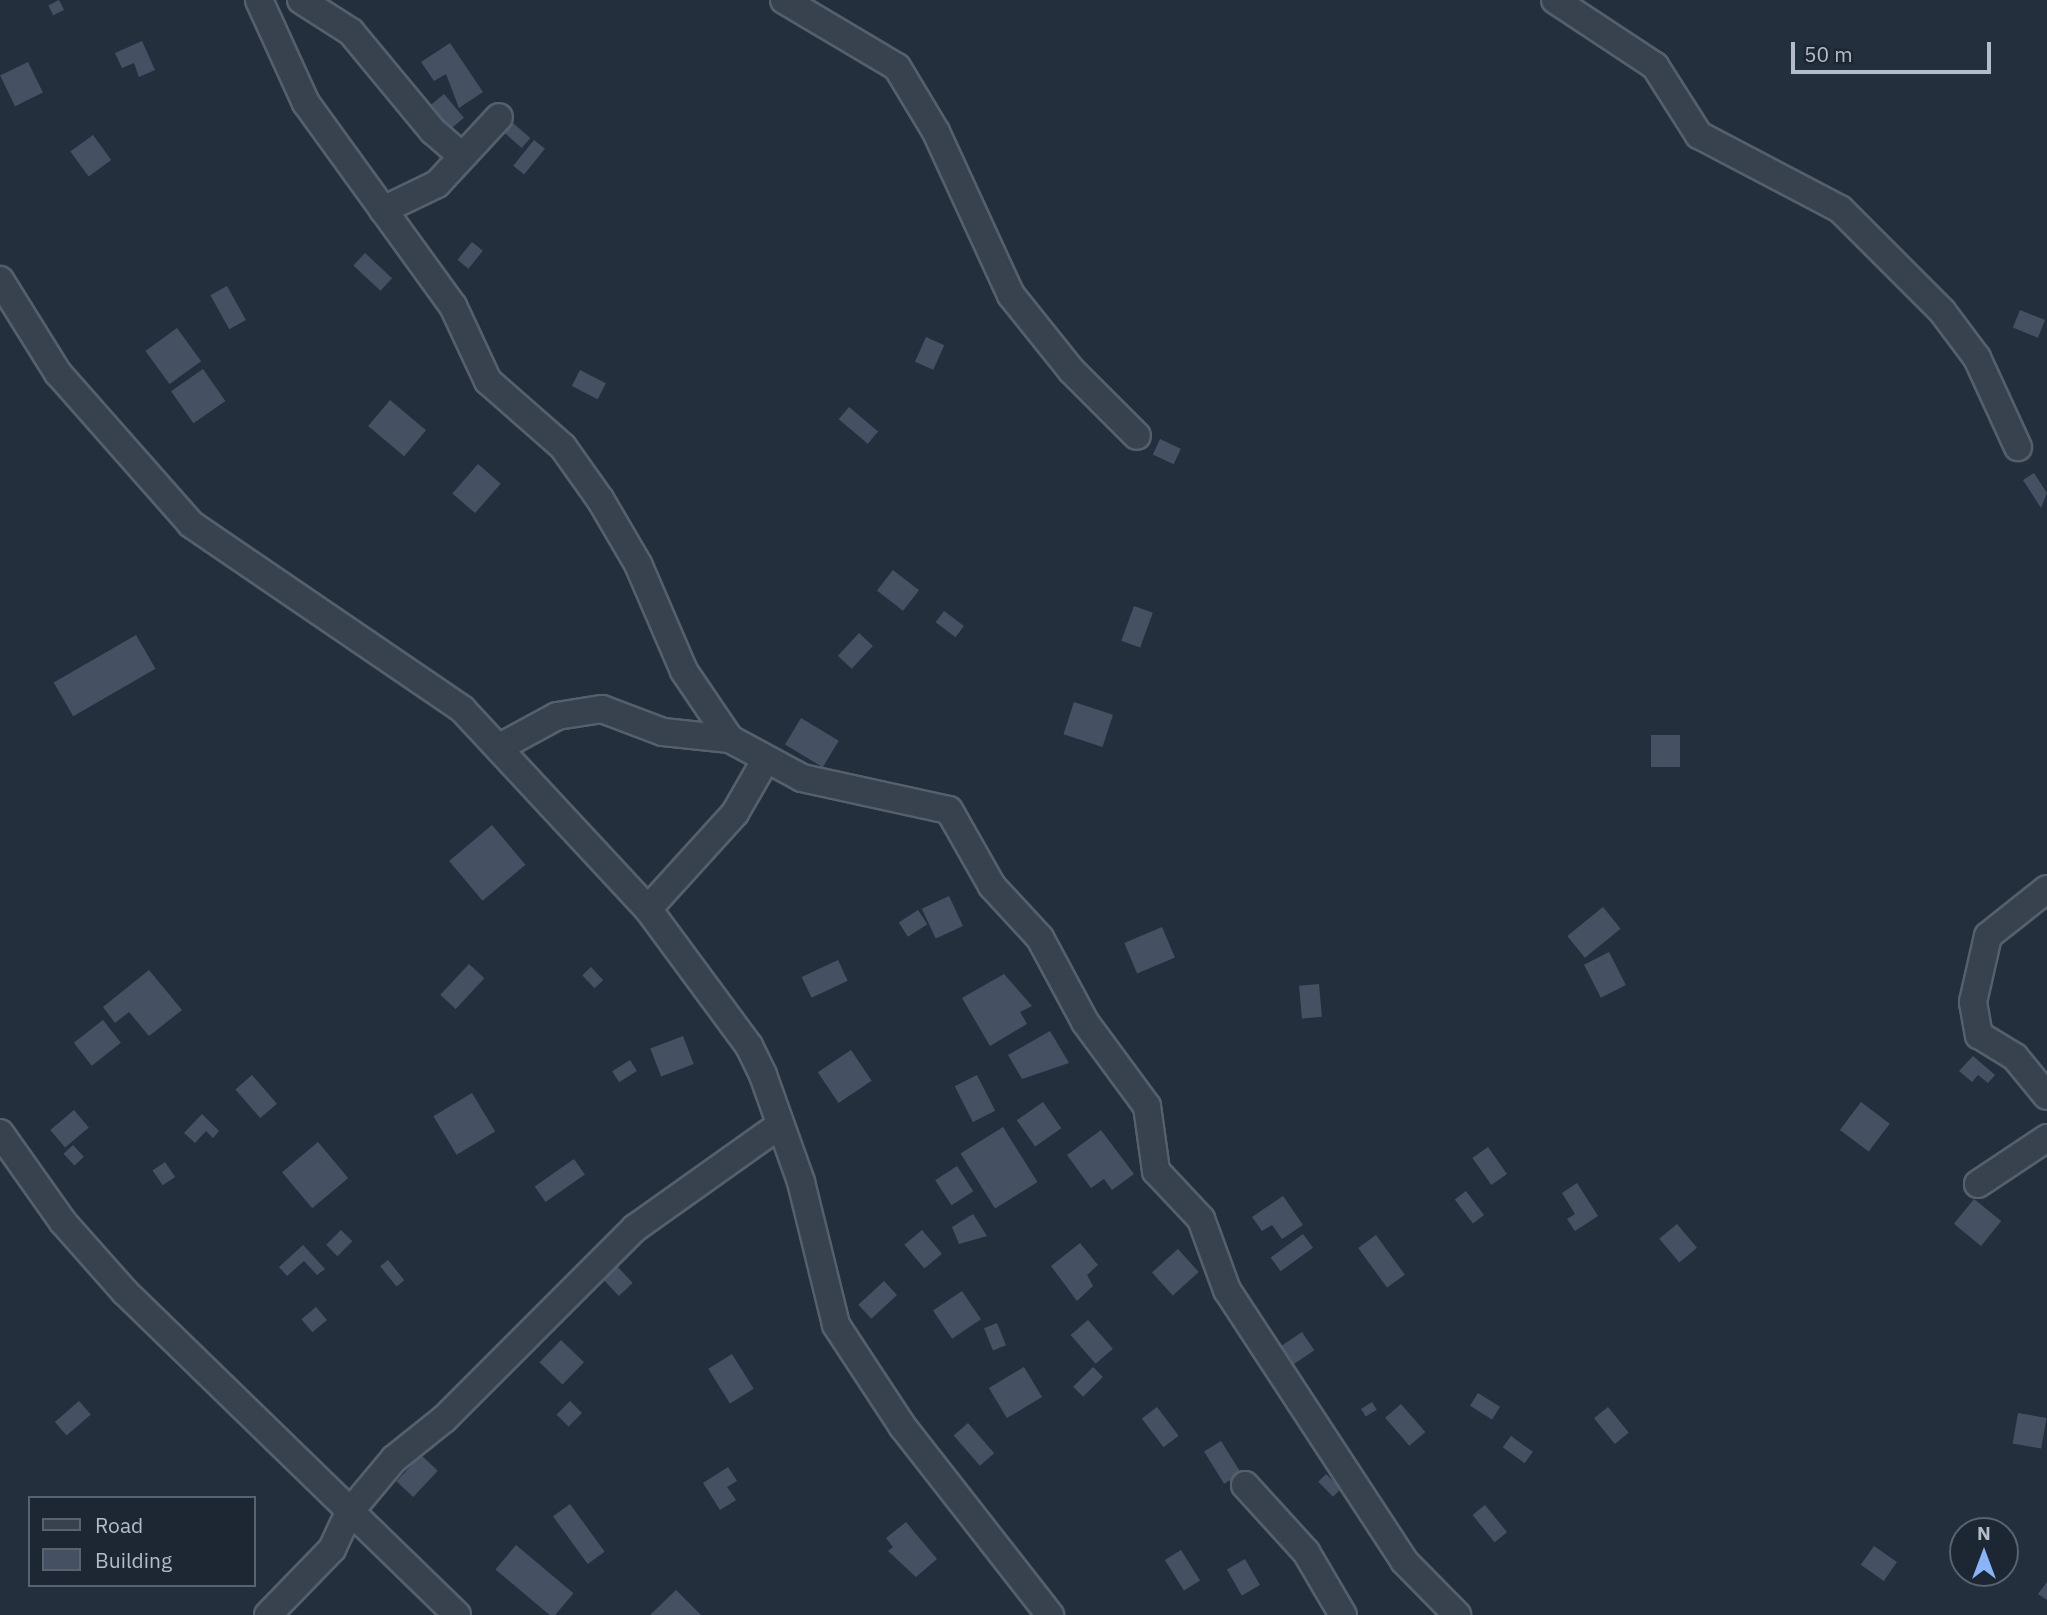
<!DOCTYPE html>
<style>
body{margin:0}
#map{position:relative;width:2047px;height:1615px;overflow:hidden;background:#242f3e;font-family:"IBM Plex Sans",sans-serif}
div>[style]{position:absolute}
[style*='--x']{left:calc(var(--x)*1px);top:calc(var(--y)*1px);width:calc(var(--w)*1px);rotate:calc(var(--a)*1deg)}
.building>*{inset:0;background:#455162;transform-origin:0 0}
.roads{filter:drop-shadow(2px 0 #565f6c) drop-shadow(-2px 0 #565f6c) drop-shadow(0 2px #565f6c) drop-shadow(0 -2px #565f6c)}
.minor>*{height:26px;margin:-13px;padding:0 13px;transform-origin:13px;border-radius:13px;background:#38414e}
span{translate:-50% -50%;white-space:nowrap;text-align:center;line-height:1.15;-webkit-text-stroke:6px #1d2633;paint-order:stroke}
.legend{position:absolute;left:28px;top:1496px;width:228px;height:91px;box-sizing:border-box;background:#1d2633;border:2px solid #59626f;margin:0;padding:9px 12px;list-style:none;font-size:21px;color:#b4bcc9}
.legend li{display:flex;align-items:center;gap:14px;height:35px}
.legend b{width:35px;border:2px solid #59626f}
.north{position:absolute;left:1949px;top:1517px;width:70px;height:70px;box-sizing:border-box;background:#1d2633;border:2px solid #59626f;border-radius:50%;rotate:0deg;font-size:19px;font-weight:700;line-height:28px;text-align:center;color:#b4bcc9}
.north::after{content:'';display:block;margin:auto;width:24px;height:32px;background:#8ab4f8;clip-path:polygon(50% 0,100% 100%,50% 72%,0 100%)}
.scale{position:absolute;left:1791px;top:42px;width:200px;height:32px;box-sizing:border-box;border:4px solid #b4bcc9;border-top:0;padding-left:9px;font-size:21px;line-height:24px;white-space:nowrap;color:#b4bcc9;-webkit-text-stroke:5px #1d2633;paint-order:stroke}
</style>
<div id="map">
<div class="building">
<i style="left:59px;top:0;width:11px;height:12px;rotate:63deg"></i>
<i style="clip-path:polygon(142px 41px,155px 70px,139px 77px,134px 63px,122px 68px,115px 53px)"></i>
<i style="clip-path:polygon(450px 43px,483px 92px,459px 108px,446px 74px,434px 81px,421px 62px)"></i>
<i style="left:28px;top:62px;width:34px;height:31px;rotate:64deg"></i>
<i style="left:444px;top:94px;width:31px;height:20px;rotate:50deg"></i>
<i style="left:513px;top:123px;width:23px;height:13px;rotate:41deg"></i>
<i style="left:93px;top:135px;width:31px;height:28px;rotate:54deg"></i>
<i style="left:534px;top:140px;width:14px;height:33px;rotate:39deg"></i>
<i style="left:472px;top:242px;width:14px;height:23px;rotate:39deg"></i>
<i style="left:365px;top:253px;width:37px;height:17px;rotate:43deg"></i>
<i style="left:227px;top:286px;width:39px;height:19px;rotate:61deg"></i>
<i style="left:2020px;top:310px;width:27px;height:19px;rotate:22deg"></i>
<i style="left:177px;top:328px;width:41px;height:39px;rotate:54deg"></i>
<i style="left:926px;top:337px;width:20px;height:27px;rotate:24deg"></i>
<i style="left:203px;top:369px;width:39px;height:39px;rotate:55deg"></i>
<i style="left:580px;top:370px;width:29px;height:18px;rotate:27deg"></i>
<i style="left:390px;top:400px;width:47px;height:34px;rotate:40deg"></i>
<i style="left:849px;top:407px;width:38px;height:16px;rotate:40deg"></i>
<i style="left:1160px;top:439px;width:23px;height:17px;rotate:25deg"></i>
<i style="left:478px;top:464px;width:30px;height:39px;rotate:41deg"></i>
<i style="clip-path:polygon(2034px 473px,2047px 493px,2041px 508px,2023px 480px)"></i>
<i style="left:893px;top:570px;width:33px;height:26px;rotate:38deg"></i>
<i style="left:1134px;top:606px;width:20px;height:37px;rotate:20deg"></i>
<i style="left:944px;top:611px;width:25px;height:14px;rotate:37deg"></i>
<i style="left:859px;top:633px;width:19px;height:31px;rotate:43deg"></i>
<i style="left:136px;top:635px;width:39px;height:95px;rotate:60deg"></i>
<i style="left:1074px;top:702px;width:41px;height:34px;rotate:18deg"></i>
<i style="left:801px;top:718px;width:44px;height:31px;rotate:31deg"></i>
<i style="left:1651px;top:735px;width:29px;height:32px"></i>
<i style="left:492px;top:825px;width:52px;height:56px;rotate:50deg"></i>
<i style="left:949px;top:896px;width:33px;height:30px;rotate:65deg"></i>
<i style="left:1603px;top:907px;width:28px;height:46px;rotate:51deg"></i>
<i style="left:918px;top:910px;width:17px;height:23px;rotate:57deg"></i>
<i style="left:1162px;top:927px;width:33px;height:41px;rotate:67deg"></i>
<i style="left:1609px;top:952px;width:37px;height:28px;rotate:63deg"></i>
<i style="left:838px;top:960px;width:23px;height:40px;rotate:65deg"></i>
<i style="left:469px;top:964px;width:21px;height:42px;rotate:43deg"></i>
<i style="left:591px;top:967px;width:18px;height:12px;rotate:47deg"></i>
<i style="clip-path:polygon(149px 970px,182px 1010px,149px 1036px,129px 1012px,115px 1023px,103px 1007px)"></i>
<i style="clip-path:polygon(1004px 974px,1032px 1006px,1020px 1012px,1027px 1024px,990px 1046px,962px 998px)"></i>
<i style="left:1319px;top:984px;width:33px;height:20px;rotate:85deg"></i>
<i style="left:103px;top:1020px;width:29px;height:37px;rotate:52deg"></i>
<i style="clip-path:polygon(1050px 1031px,1069px 1063px,1022px 1079px,1008px 1055px)"></i>
<i style="left:683px;top:1036px;width:30px;height:35px;rotate:69deg"></i>
<i style="left:851px;top:1050px;width:37px;height:40px;rotate:56deg"></i>
<i style="clip-path:polygon(1973px 1056px,1995px 1075px,1988px 1083px,1978px 1075px,1972px 1082px,1959px 1071px)"></i>
<i style="left:630px;top:1060px;width:13px;height:21px;rotate:58deg"></i>
<i style="left:252px;top:1075px;width:38px;height:22px;rotate:49deg"></i>
<i style="left:977px;top:1075px;width:40px;height:25px;rotate:63deg"></i>
<i style="left:472px;top:1093px;width:45px;height:45px;rotate:59deg"></i>
<i style="left:1043px;top:1102px;width:32px;height:32px;rotate:55deg"></i>
<i style="left:1861px;top:1102px;width:36px;height:35px;rotate:37deg"></i>
<i style="left:74px;top:1110px;width:23px;height:31px;rotate:50deg"></i>
<i style="clip-path:polygon(202px 1114px,219px 1131px,213px 1138px,206px 1131px,195px 1143px,184px 1133px)"></i>
<i style="left:1003px;top:1127px;width:65px;height:50px;rotate:58deg"></i>
<i style="clip-path:polygon(1101px 1130px,1134px 1174px,1112px 1190px,1104px 1179px,1091px 1188px,1067px 1155px)"></i>
<i style="left:318px;top:1142px;width:47px;height:47px;rotate:50deg"></i>
<i style="left:73px;top:1145px;width:16px;height:13px;rotate:47deg"></i>
<i style="left:1488px;top:1147px;width:33px;height:19px;rotate:55deg"></i>
<i style="left:574px;top:1159px;width:19px;height:48px;rotate:55deg"></i>
<i style="left:165px;top:1162px;width:18px;height:15px;rotate:56deg"></i>
<i style="left:957px;top:1166px;width:30px;height:26px;rotate:57deg"></i>
<i style="clip-path:polygon(1577px 1183px,1598px 1216px,1575px 1231px,1567px 1219px,1575px 1214px,1562px 1193px)"></i>
<i style="left:1466px;top:1191px;width:30px;height:14px;rotate:53deg"></i>
<i style="clip-path:polygon(1283px 1196px,1303px 1225px,1282px 1239px,1272px 1225px,1262px 1231px,1252px 1217px)"></i>
<i style="left:1974px;top:1199px;width:35px;height:32px;rotate:39deg"></i>
<i style="clip-path:polygon(973px 1214px,987px 1236px,959px 1244px,952px 1227px)"></i>
<i style="left:1677px;top:1224px;width:31px;height:23px;rotate:50deg"></i>
<i style="left:341px;top:1230px;width:16px;height:21px;rotate:45deg"></i>
<i style="left:922px;top:1230px;width:31px;height:23px;rotate:50deg"></i>
<i style="left:1303px;top:1234px;width:17px;height:40px;rotate:54deg"></i>
<i style="left:1376px;top:1235px;width:49px;height:22px;rotate:54deg"></i>
<i style="clip-path:polygon(1080px 1243px,1098px 1265px,1087px 1275px,1093px 1286px,1077px 1301px,1051px 1266px)"></i>
<i style="clip-path:polygon(303px 1245px,325px 1269px,317px 1275px,304px 1261px,287px 1276px,279px 1267px)"></i>
<i style="left:1178px;top:1249px;width:31px;height:35px;rotate:48deg"></i>
<i style="left:388px;top:1260px;width:26px;height:10px;rotate:51deg"></i>
<i style="left:615px;top:1264px;width:26px;height:19px;rotate:47deg"></i>
<i style="left:884px;top:1281px;width:19px;height:35px;rotate:47deg"></i>
<i style="left:962px;top:1291px;width:34px;height:35px;rotate:56deg"></i>
<i style="left:316px;top:1307px;width:17px;height:19px;rotate:50deg"></i>
<i style="left:1088px;top:1320px;width:38px;height:23px;rotate:49deg"></i>
<i style="left:997px;top:1323px;width:24px;height:14px;rotate:68deg"></i>
<i style="left:1302px;top:1332px;width:22px;height:38px;rotate:56deg"></i>
<i style="left:561px;top:1340px;width:32px;height:31px;rotate:44deg"></i>
<i style="left:732px;top:1354px;width:41px;height:28px;rotate:58deg"></i>
<i style="left:1024px;top:1367px;width:35px;height:41px;rotate:59deg"></i>
<i style="left:1093px;top:1367px;width:14px;height:28px;rotate:45deg"></i>
<i style="left:1478px;top:1393px;width:26px;height:15px;rotate:32deg"></i>
<i style="left:79px;top:1401px;width:18px;height:32px;rotate:49deg"></i>
<i style="left:570px;top:1401px;width:17px;height:19px;rotate:45deg"></i>
<i style="left:1372px;top:1402px;width:9px;height:13px;rotate:58deg"></i>
<i style="left:1401px;top:1404px;width:37px;height:21px;rotate:49deg"></i>
<i style="left:1157px;top:1407px;width:36px;height:19px;rotate:53deg"></i>
<i style="left:1608px;top:1407px;width:33px;height:18px;rotate:51deg"></i>
<i style="left:2018px;top:1413px;width:29px;height:31px;rotate:10deg"></i>
<i style="left:968px;top:1423px;width:40px;height:19px;rotate:49deg"></i>
<i style="left:1511px;top:1436px;width:27px;height:14px;rotate:36deg"></i>
<i style="left:1221px;top:1441px;width:38px;height:20px;rotate:58deg"></i>
<i style="left:421px;top:1455px;width:23px;height:36px;rotate:43deg"></i>
<i style="clip-path:polygon(728px 1467px,737px 1481px,727px 1487px,736px 1500px,720px 1510px,703px 1483px)"></i>
<i style="left:1326px;top:1474px;width:21px;height:11px;rotate:45deg"></i>
<i style="left:570px;top:1504px;width:59px;height:21px;rotate:54deg"></i>
<i style="left:1485px;top:1505px;width:35px;height:16px;rotate:51deg"></i>
<i style="clip-path:polygon(906px 1522px,937px 1559px,916px 1577px,888px 1551px,893px 1547px,886px 1538px)"></i>
<i style="left:516px;top:1545px;width:75px;height:32px;rotate:40deg"></i>
<i style="left:1874px;top:1546px;width:28px;height:23px;rotate:35deg"></i>
<i style="left:1181px;top:1550px;width:36px;height:19px;rotate:58deg"></i>
<i style="left:1245px;top:1559px;width:30px;height:21px;rotate:60deg"></i>
<i style="clip-path:polygon(2047px 1582px,2047px 1600px,2038px 1594px)"></i>
<i style="clip-path:polygon(676px 1590px,701px 1615px,650px 1615px)"></i>
</div>
<div class="roads">
<div class="minor">
<i style="--x:259;--y:0;--w:113;--a:65.5"></i>
<i style="--x:306;--y:103;--w:251;--a:54.1"></i>
<i style="--x:453;--y:306;--w:83;--a:65"></i>
<i style="--x:488;--y:381;--w:100;--a:41.3"></i>
<i style="--x:563;--y:447;--w:64;--a:54.6"></i>
<i style="--x:600;--y:499;--w:75;--a:59.7"></i>
<i style="--x:638;--y:564;--w:116;--a:66.7"></i>
<i style="--x:684;--y:671;--w:82;--a:55.9"></i>
<i style="--x:301;--y:0;--w:59;--a:32.6"></i>
<i style="--x:351;--y:32;--w:129;--a:50.4"></i>
<i style="--x:433;--y:131;--w:38;--a:41"></i>
<i style="--x:784;--y:0;--w:131;--a:30.7"></i>
<i style="--x:897;--y:67;--w:76;--a:59"></i>
<i style="--x:936;--y:132;--w:179;--a:65.3"></i>
<i style="--x:1011;--y:295;--w:96;--a:51.3"></i>
<i style="--x:1071;--y:370;--w:93;--a:45"></i>
<i style="--x:1555;--y:0;--w:120;--a:33.4"></i>
<i style="--x:1655;--y:66;--w:82;--a:57.5"></i>
<i style="--x:1699;--y:135;--w:159;--a:27.7"></i>
<i style="--x:1840;--y:209;--w:144;--a:45"></i>
<i style="--x:1942;--y:311;--w:59;--a:53.3"></i>
<i style="--x:1977;--y:358;--w:98;--a:65.3"></i>
<i style="--x:383;--y:210;--w:60;--a:-25.7"></i>
<i style="--x:437;--y:184;--w:91;--a:-47.2"></i>
<i style="--x:0;--y:280;--w:110;--a:58.1"></i>
<i style="--x:58;--y:373;--w:201;--a:48.6"></i>
<i style="--x:191;--y:524;--w:328;--a:34.3"></i>
<i style="--x:462;--y:709;--w:273;--a:47.1"></i>
<i style="--x:648;--y:909;--w:170;--a:53.6"></i>
<i style="--x:749;--y:1046;--w:32;--a:64"></i>
<i style="--x:763;--y:1075;--w:114;--a:70.4"></i>
<i style="--x:801;--y:1182;--w:147;--a:76.2"></i>
<i style="--x:836;--y:1325;--w:122;--a:56.7"></i>
<i style="--x:903;--y:1427;--w:239;--a:52"></i>
<i style="--x:500;--y:747;--w:65;--a:-28.5"></i>
<i style="--x:557;--y:716;--w:46;--a:-8.8"></i>
<i style="--x:602;--y:709;--w:65;--a:20.7"></i>
<i style="--x:663;--y:732;--w:67;--a:6"></i>
<i style="--x:730;--y:739;--w:82;--a:28.4"></i>
<i style="--x:802;--y:778;--w:150;--a:12.3"></i>
<i style="--x:949;--y:810;--w:87;--a:60.5"></i>
<i style="--x:992;--y:886;--w:71;--a:47.3"></i>
<i style="--x:1040;--y:938;--w:95;--a:61.8"></i>
<i style="--x:1085;--y:1022;--w:104;--a:53.6"></i>
<i style="--x:1147;--y:1106;--w:66;--a:82.1"></i>
<i style="--x:1156;--y:1171;--w:66;--a:46.8"></i>
<i style="--x:1201;--y:1219;--w:76;--a:69.9"></i>
<i style="--x:1227;--y:1290;--w:324;--a:56.8"></i>
<i style="--x:1404;--y:1561;--w:76;--a:45.5"></i>
<i style="--x:2047;--y:889;--w:75;--a:141.5"></i>
<i style="--x:1988;--y:936;--w:68;--a:102.8"></i>
<i style="--x:1973;--y:1002;--w:34;--a:80"></i>
<i style="--x:1979;--y:1035;--w:42;--a:31.4"></i>
<i style="--x:2015;--y:1057;--w:50;--a:50.6"></i>
<i style="--x:648;--y:909;--w:130;--a:-47.8"></i>
<i style="--x:735;--y:813;--w:62;--a:-60.1"></i>
<i style="--x:0;--y:1133;--w:109;--a:54.7"></i>
<i style="--x:63;--y:1222;--w:94;--a:48.5"></i>
<i style="--x:125;--y:1292;--w:463;--a:44.2"></i>
<i style="--x:1978;--y:1184;--w:83;--a:-33.7"></i>
<i style="--x:1245;--y:1485;--w:91;--a:47.7"></i>
<i style="--x:1306;--y:1552;--w:73;--a:59.6"></i>
<i style="--x:268;--y:1615;--w:92;--a:-45.9"></i>
<i style="--x:332;--y:1549;--w:38;--a:-65"></i>
<i style="--x:348;--y:1514;--w:72;--a:-50.1"></i>
<i style="--x:394;--y:1459;--w:64;--a:-38.7"></i>
<i style="--x:444;--y:1419;--w:270;--a:-45"></i>
<i style="--x:635;--y:1228;--w:178;--a:-35.4"></i>
</div>
</div>
<ul class="legend">
<li><b style="height:9px;background:#38414e"></b>Road</li>
<li><b style="height:19px;background:#455162"></b>Building</li>
</ul>
<div class="north">N</div>
<div class="scale">50 m</div>
</div>
